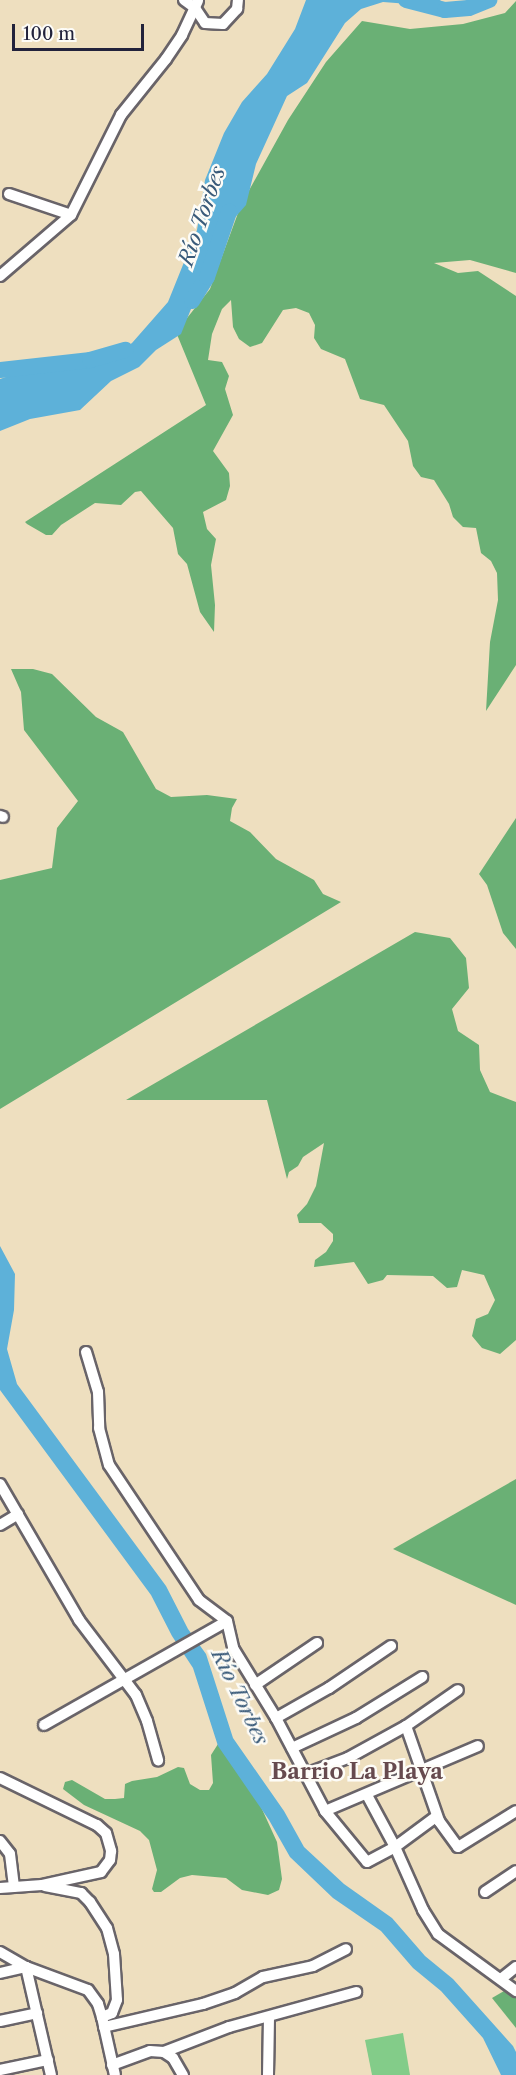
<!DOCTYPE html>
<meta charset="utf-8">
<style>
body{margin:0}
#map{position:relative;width:516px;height:2075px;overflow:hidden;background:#eedfbf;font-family:"Libre Caslon Text",serif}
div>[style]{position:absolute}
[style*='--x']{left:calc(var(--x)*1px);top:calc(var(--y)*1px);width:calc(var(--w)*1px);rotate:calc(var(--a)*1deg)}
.green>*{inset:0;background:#83cc89}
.forest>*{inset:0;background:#6ab075}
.water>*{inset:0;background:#5db1d9}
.river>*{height:16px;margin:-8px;padding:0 8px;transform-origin:8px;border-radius:8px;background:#5db1d9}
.roads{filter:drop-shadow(2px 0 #696469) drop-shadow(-2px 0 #696469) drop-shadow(0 2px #696469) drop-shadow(0 -2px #696469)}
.minor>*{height:10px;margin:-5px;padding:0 5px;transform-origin:5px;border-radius:5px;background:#fff}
span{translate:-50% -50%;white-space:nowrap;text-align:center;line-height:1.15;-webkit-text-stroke:5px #fdfcf7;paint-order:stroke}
.water-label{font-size:21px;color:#3a5b7a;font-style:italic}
.quarter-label{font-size:22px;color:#664a4e;font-weight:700}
.scale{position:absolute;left:12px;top:24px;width:132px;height:27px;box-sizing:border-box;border:3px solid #22223b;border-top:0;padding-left:8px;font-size:18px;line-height:21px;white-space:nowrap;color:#22223b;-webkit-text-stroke:4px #fdfcf7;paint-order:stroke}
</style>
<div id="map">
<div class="green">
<i style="clip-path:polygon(403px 2033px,410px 2075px,372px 2075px,365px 2040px)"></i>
</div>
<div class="forest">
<i style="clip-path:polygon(516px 1px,516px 273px,470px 260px,434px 263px,458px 273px,478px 271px,516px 296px,516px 665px,486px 711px,490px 642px,498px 600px,497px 573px,491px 561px,481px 553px,476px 528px,463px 527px,453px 517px,449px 504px,434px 480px,421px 477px,413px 466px,408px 441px,384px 405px,360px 399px,345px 359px,321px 349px,314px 338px,315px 325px,309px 313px,296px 308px,283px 310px,262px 343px,250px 347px,239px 339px,233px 327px,231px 300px,222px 309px,212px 334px,208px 360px,222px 362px,229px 376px,225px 389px,233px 415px,213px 451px,229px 473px,230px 486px,226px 500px,203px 512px,207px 529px,216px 539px,211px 565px,215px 605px,214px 632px,200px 612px,187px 564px,178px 554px,173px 528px,141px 491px,135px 492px,121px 505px,95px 503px,61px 525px,52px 535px,46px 535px,27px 524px,25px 522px,206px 405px,176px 332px,210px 289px,241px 205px,288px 120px,326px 62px,362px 21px,410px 29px,463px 24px,505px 13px)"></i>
<i style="clip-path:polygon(11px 669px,33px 669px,52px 674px,96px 717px,123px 732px,156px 789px,171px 797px,207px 795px,237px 799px,232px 808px,230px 821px,250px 832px,276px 859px,314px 880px,323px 894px,341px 902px,0 1109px,0 880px,52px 868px,57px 828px,78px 801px,24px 730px,21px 692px)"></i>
<i style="clip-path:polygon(516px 818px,516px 949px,503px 933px,487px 885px,479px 874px)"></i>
<i style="clip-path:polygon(415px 932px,450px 938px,466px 958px,469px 988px,452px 1009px,458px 1031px,479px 1045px,480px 1070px,490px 1092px,516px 1102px,516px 1340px,500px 1354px,482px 1348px,472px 1336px,476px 1319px,488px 1314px,495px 1300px,484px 1275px,462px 1270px,457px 1287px,447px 1288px,433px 1276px,387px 1275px,383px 1280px,368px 1284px,354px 1262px,314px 1267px,315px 1260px,326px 1252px,333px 1241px,333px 1234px,321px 1223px,299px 1223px,297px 1215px,307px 1204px,316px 1186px,324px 1143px,303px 1157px,298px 1166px,289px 1172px,287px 1179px,267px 1100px,126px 1100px)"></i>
<i style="clip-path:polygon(516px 1479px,516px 1605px,393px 1549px)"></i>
<i style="clip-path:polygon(218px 1744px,247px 1776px,277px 1842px,282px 1879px,279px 1890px,268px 1895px,242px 1890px,226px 1878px,192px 1875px,180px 1878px,161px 1892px,154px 1892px,152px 1889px,157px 1870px,149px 1840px,140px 1831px,84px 1805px,63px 1789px,65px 1782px,72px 1780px,105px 1799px,115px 1799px,124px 1798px,125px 1784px,132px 1781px,157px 1777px,178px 1767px,184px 1768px,190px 1784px,200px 1790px,209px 1790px,213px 1783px,211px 1755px)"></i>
<i style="clip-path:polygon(516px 1984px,516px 2028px,492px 1998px)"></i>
</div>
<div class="water">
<i style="clip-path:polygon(306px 0,441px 0,435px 4px,422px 5px,383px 2px,361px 9px,345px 23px,307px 83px,287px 96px,256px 164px,246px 205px,224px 230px,217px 258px,199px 289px,181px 334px,156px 350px,139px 367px,111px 381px,80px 410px,30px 419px,0 431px,0 379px,26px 370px,78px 364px,120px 351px,132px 343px,168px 302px,197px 230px,205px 180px,224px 133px,242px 102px,267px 74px,295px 29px)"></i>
<i style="clip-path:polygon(0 1246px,15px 1274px,14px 1310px,7px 1349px,17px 1384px,166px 1586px,188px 1629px,206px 1654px,233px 1738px,284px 1811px,304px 1847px,344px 1884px,392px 1918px,425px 1956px,453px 1979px,513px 2046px,516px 2052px,516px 2075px,501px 2075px,483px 2038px,441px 1991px,413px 1968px,381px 1931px,333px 1898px,290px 1857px,269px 1820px,218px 1746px,193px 1668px,172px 1636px,151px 1595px,0 1390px)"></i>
</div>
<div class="river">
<i style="--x:406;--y:0;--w:40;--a:14.4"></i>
<i style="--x:445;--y:10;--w:24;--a:-5"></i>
<i style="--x:469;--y:8;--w:22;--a:-22"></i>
<i style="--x:192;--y:301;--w:28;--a:-58"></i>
<i style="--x:207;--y:277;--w:69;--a:-71.3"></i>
<i style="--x:0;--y:370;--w:91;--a:-6.3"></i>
<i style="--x:90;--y:360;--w:37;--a:-16"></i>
</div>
<div class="roads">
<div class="minor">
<i style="--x:184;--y:0;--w:14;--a:36"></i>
<i style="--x:195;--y:8;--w:18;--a:56"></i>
<i style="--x:205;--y:23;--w:18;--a:3"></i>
<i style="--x:223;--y:24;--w:21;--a:-47"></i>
<i style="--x:237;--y:9;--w:9;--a:-84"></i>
<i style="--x:9;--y:194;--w:65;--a:18.7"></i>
<i style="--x:0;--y:276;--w:94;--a:-40.7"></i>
<i style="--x:71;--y:215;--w:112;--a:-63.4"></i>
<i style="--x:121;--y:115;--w:72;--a:-51.2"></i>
<i style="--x:166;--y:59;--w:29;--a:-56"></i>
<i style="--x:182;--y:35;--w:38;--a:-65"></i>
<i style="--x:0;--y:816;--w:3;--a:18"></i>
<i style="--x:86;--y:1352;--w:42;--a:73.3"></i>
<i style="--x:98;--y:1392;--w:36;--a:88"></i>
<i style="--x:99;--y:1428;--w:38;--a:75"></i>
<i style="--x:109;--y:1465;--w:162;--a:56.3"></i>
<i style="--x:199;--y:1600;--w:35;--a:37"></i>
<i style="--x:227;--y:1621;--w:28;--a:77"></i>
<i style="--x:233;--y:1648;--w:82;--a:58.4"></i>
<i style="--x:276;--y:1718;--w:105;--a:62.2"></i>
<i style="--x:325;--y:1811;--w:66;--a:50.5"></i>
<i style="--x:367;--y:1862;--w:32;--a:-28"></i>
<i style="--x:395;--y:1847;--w:52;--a:-36.4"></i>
<i style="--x:0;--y:1484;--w:157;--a:59.8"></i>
<i style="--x:79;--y:1620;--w:94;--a:52.8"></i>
<i style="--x:136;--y:1695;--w:28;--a:67"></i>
<i style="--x:147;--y:1721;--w:41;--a:74.2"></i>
<i style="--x:0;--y:1525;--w:21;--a:-31"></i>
<i style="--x:255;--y:1685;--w:75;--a:-34.1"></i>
<i style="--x:276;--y:1718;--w:61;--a:-29.5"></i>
<i style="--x:329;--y:1688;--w:75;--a:-34.1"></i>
<i style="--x:44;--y:1725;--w:210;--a:-29.6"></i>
<i style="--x:406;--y:1726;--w:101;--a:70.8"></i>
<i style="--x:439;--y:1821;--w:32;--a:54"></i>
<i style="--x:458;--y:1847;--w:68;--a:-31.8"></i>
<i style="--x:292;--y:1748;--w:71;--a:-25.1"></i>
<i style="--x:356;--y:1718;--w:78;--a:-31.8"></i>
<i style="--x:306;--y:1774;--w:45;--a:-20.9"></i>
<i style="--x:348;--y:1758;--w:66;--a:-28.9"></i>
<i style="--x:406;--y:1726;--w:63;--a:-34.7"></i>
<i style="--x:0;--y:1778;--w:108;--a:25.9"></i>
<i style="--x:97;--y:1825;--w:12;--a:42"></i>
<i style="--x:106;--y:1833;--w:19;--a:74"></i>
<i style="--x:111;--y:1851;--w:9;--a:96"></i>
<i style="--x:110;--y:1860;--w:15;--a:127"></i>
<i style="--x:101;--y:1872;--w:60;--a:167.6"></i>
<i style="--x:42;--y:1885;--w:42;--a:175.9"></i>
<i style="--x:367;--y:1795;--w:59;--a:61.7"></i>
<i style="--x:395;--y:1847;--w:69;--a:66"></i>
<i style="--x:423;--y:1910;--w:28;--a:58"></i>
<i style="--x:438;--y:1934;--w:97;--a:36.2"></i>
<i style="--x:325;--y:1811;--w:166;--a:-23"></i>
<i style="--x:0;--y:1841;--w:16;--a:52"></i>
<i style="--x:10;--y:1854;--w:33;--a:83"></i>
<i style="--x:45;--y:1886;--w:37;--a:11"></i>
<i style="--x:81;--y:1893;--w:13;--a:45"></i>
<i style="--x:90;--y:1902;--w:31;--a:57"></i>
<i style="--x:107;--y:1928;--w:27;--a:75"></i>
<i style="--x:114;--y:1954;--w:46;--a:86.3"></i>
<i style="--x:117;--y:2000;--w:14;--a:111"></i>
<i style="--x:112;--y:2013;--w:11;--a:158"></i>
<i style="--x:485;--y:1892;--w:37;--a:-34"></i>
<i style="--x:0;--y:1952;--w:30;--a:30"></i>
<i style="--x:26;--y:1967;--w:66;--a:20.4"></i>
<i style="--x:88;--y:1990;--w:17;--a:54"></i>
<i style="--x:98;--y:2004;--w:14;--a:73"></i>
<i style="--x:102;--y:2017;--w:59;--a:77.4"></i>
<i style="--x:0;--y:1973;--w:27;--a:-13"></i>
<i style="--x:26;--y:1967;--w:111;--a:77"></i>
<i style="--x:501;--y:1979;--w:19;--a:-39"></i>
<i style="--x:0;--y:2021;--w:38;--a:-12"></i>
<i style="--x:104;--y:2027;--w:102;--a:-13.1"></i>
<i style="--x:203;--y:2004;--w:34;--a:-19"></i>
<i style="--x:235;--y:1993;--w:32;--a:-30"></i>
<i style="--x:263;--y:1977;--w:51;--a:-12.4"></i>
<i style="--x:313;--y:1966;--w:37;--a:-27"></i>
<i style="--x:164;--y:2052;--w:70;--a:-21"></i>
<i style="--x:229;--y:2027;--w:132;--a:-15.4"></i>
<i style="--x:112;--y:2065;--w:40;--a:-20.2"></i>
<i style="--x:150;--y:2051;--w:14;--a:4"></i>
<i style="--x:164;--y:2052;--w:11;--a:34"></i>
<i style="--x:173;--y:2058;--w:20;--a:60"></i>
<i style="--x:0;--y:2070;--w:49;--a:-11.8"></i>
<i style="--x:268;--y:2075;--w:58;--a:-89"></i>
</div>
</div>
<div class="water-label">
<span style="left:202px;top:216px;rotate:-71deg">Río Torbes</span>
<span style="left:240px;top:1697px;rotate:64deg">Río Torbes</span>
</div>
<div class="quarter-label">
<span style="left:357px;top:1772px">Barrio La Playa</span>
</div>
<div class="scale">100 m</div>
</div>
